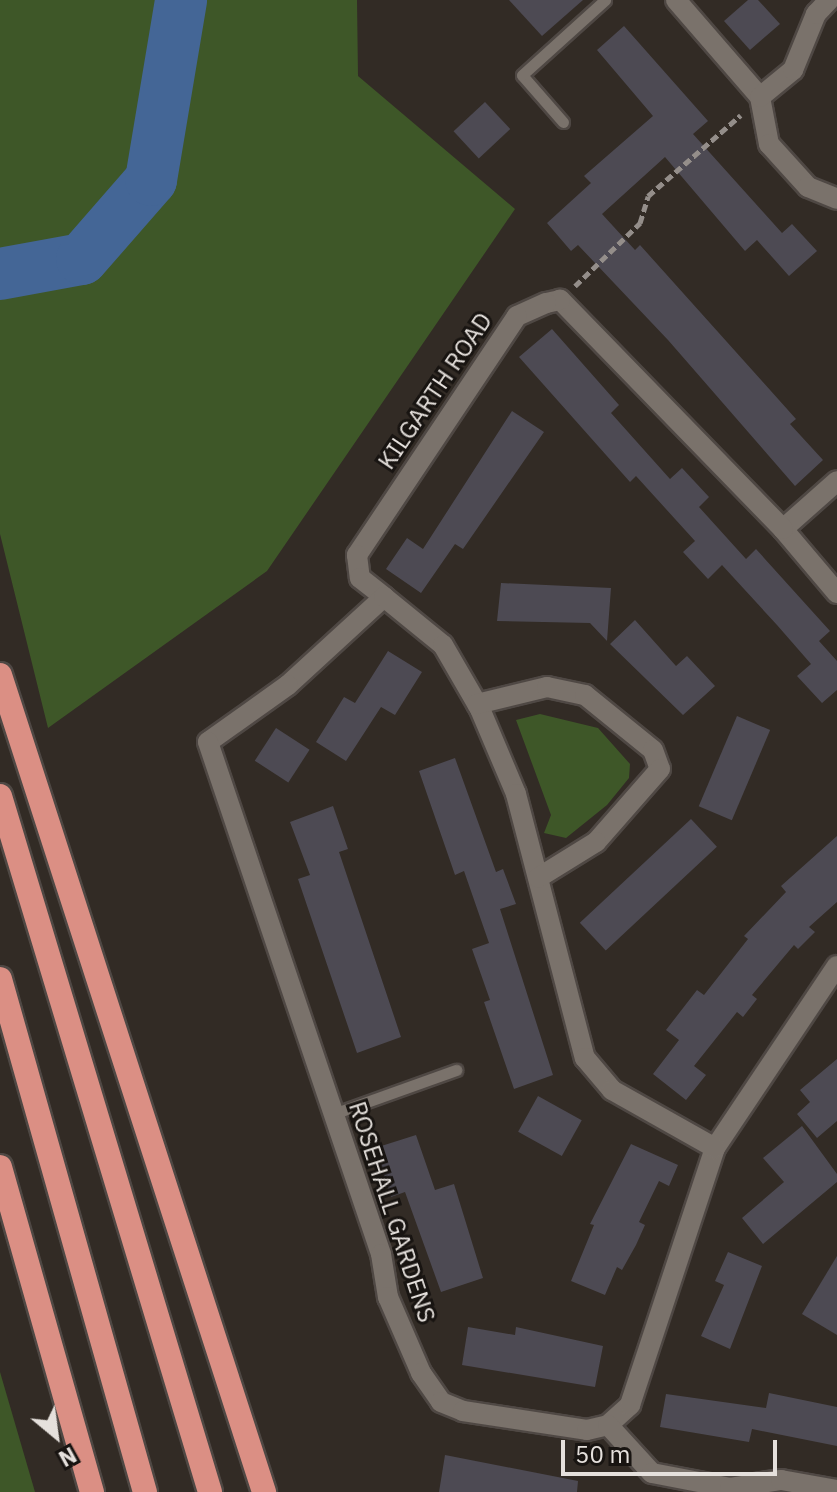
<!DOCTYPE html>
<style>
body{margin:0}
#map{position:relative;width:837px;height:1492px;overflow:hidden;background:#322b25;font-family:"IBM Plex Sans",sans-serif}
div>[style]{position:absolute}
[style*='--x']{left:calc(var(--x)*1px);top:calc(var(--y)*1px);width:calc(var(--w)*1px);rotate:calc(var(--a)*1deg)}
.green>*{inset:0;background:#3e5728}
.river>*{height:52px;margin:-26px;padding:0 26px;transform-origin:26px;border-radius:26px;background:#446696}
.building>*{inset:0;background:#4d4a53;transform-origin:0 0}
.path>*{height:5px;margin-top:-2.5px;transform-origin:0;background:repeating-linear-gradient(90deg,#948e8a 0 8px,transparent 0 12px)}
.roads{filter:drop-shadow(2px 0 #4f4844) drop-shadow(-2px 0 #4f4844) drop-shadow(0 2px #4f4844) drop-shadow(0 -2px #4f4844)}
.lane>*{height:11px;margin:-5.5px;padding:0 5.5px;transform-origin:5.5px;border-radius:5.5px;background:#7a726b}
.street>*{height:20px;margin:-10px;padding:0 10px;transform-origin:10px;border-radius:10px;background:#7a726b}
.highway>*{height:24px;margin:-12px;padding:0 12px;transform-origin:12px;border-radius:12px;background:#db8f84}
span{translate:-50% -50%;white-space:nowrap;text-align:center;line-height:1.15;-webkit-text-stroke:6px #181411;paint-order:stroke}
.street-label{font-size:24px;color:#e5e0dc}
.north{position:absolute;left:16px;top:1396px;width:80px;height:80px;-webkit-text-stroke:6px #181411;paint-order:stroke;rotate:151deg;font-size:22px;font-weight:700;line-height:32px;text-align:center;color:#e5e0dc}
.north::after{content:'';display:block;margin:auto;width:28px;height:36px;background:#e5e0dc;clip-path:polygon(50% 0,100% 100%,50% 72%,0 100%)}
.scale{position:absolute;left:561px;top:1440px;width:216px;height:36px;box-sizing:border-box;border:4px solid #e5e0dc;border-top:0;padding-left:10px;font-size:24px;line-height:28px;white-space:nowrap;color:#e5e0dc;-webkit-text-stroke:6px #181411;paint-order:stroke}
</style>
<div id="map">
<div class="green">
<i style="clip-path:polygon(0 0,357px 0,358px 76px,515px 209px,267px 571px,48px 728px,0 534px)"></i>
<i style="clip-path:polygon(540px 714px,598px 728px,630px 764px,629px 778px,607px 805px,566px 838px,544px 833px,551px 815px,516px 720px)"></i>
<i style="clip-path:polygon(0 1372px,35px 1492px,0 1492px)"></i>
</div>
<div class="river">
<i style="--x:0;--y:274;--w:83;--a:-10.4"></i>
<i style="--x:82;--y:259;--w:105;--a:-48.9"></i>
<i style="--x:151;--y:180;--w:182;--a:-80.5"></i>
</div>
<div class="building">
<i style="clip-path:polygon(509px 0,583px 0,542px 36px)"></i>
<i style="clip-path:polygon(748px 0,758px 0,780px 24px,750px 50px,724px 21px)"></i>
<i style="clip-path:polygon(624px 26px,708px 121px,693px 134px,782px 233px,792px 224px,817px 251px,789px 276px,757px 240px,745px 251px,665px 157px,602px 214px,635px 250px,640px 245px,796px 419px,790px 424px,823px 460px,795px 486px,668px 340px,578px 245px,571px 251px,547px 223px,591px 183px,584px 176px,653px 116px,597px 50px)"></i>
<i style="left:485px;top:102px;width:37px;height:43px;rotate:47deg"></i>
<i style="clip-path:polygon(552px 329px,619px 405px,611px 413px,670px 479px,682px 468px,709px 497px,699px 507px,746px 559px,756px 549px,830px 631px,819px 641px,837px 661px,837px 690px,822px 703px,797px 676px,811px 664px,777px 625px,722px 565px,708px 579px,683px 552px,695px 541px,636px 476px,630px 482px,519px 357px)"></i>
<i style="clip-path:polygon(512px 411px,544px 432px,463px 549px,455px 544px,421px 593px,386px 569px,407px 538px,423px 549px)"></i>
<i style="clip-path:polygon(501px 583px,611px 588px,607px 641px,590px 623px,497px 621px)"></i>
<i style="clip-path:polygon(635px 620px,676px 666px,687px 656px,715px 686px,683px 715px,610px 644px)"></i>
<i style="clip-path:polygon(388px 651px,422px 672px,395px 715px,381px 707px,346px 761px,316px 742px,344px 697px,355px 703px)"></i>
<i style="left:737px;top:716px;width:36px;height:98px;rotate:23deg"></i>
<i style="left:276px;top:728px;width:40px;height:39px;rotate:33deg"></i>
<i style="clip-path:polygon(455px 758px,496px 872px,503px 869px,516px 904px,500px 909px,553px 1075px,514px 1089px,484px 1002px,490px 1000px,472px 949px,489px 943px,464px 871px,455px 875px,419px 771px)"></i>
<i style="clip-path:polygon(333px 806px,348px 849px,339px 852px,401px 1037px,357px 1053px,298px 879px,310px 875px,290px 822px)"></i>
<i style="left:691px;top:819px;width:38px;height:152px;rotate:47deg"></i>
<i style="clip-path:polygon(837px 836px,837px 902px,809px 927px,815px 932px,798px 949px,794px 945px,752px 995px,757px 999px,743px 1017px,737px 1012px,694px 1066px,706px 1075px,686px 1100px,653px 1074px,679px 1040px,666px 1030px,697px 990px,704px 995px,748px 939px,744px 936px,786px 892px,781px 886px)"></i>
<i style="clip-path:polygon(837px 1059px,837px 1121px,817px 1138px,797px 1114px,810px 1102px,800px 1090px)"></i>
<i style="left:538px;top:1096px;width:50px;height:41px;rotate:29deg"></i>
<i style="clip-path:polygon(802px 1126px,837px 1174px,837px 1182px,763px 1244px,742px 1218px,784px 1182px,763px 1158px)"></i>
<i style="clip-path:polygon(416px 1135px,435px 1190px,454px 1184px,483px 1278px,441px 1292px,405px 1192px,391px 1197px,375px 1148px)"></i>
<i style="clip-path:polygon(631px 1144px,678px 1165px,669px 1186px,659px 1181px,639px 1222px,645px 1225px,636px 1245px,622px 1270px,617px 1267px,605px 1295px,571px 1281px,594px 1225px,590px 1224px)"></i>
<i style="clip-path:polygon(728px 1252px,762px 1266px,730px 1349px,701px 1336px,724px 1285px,715px 1281px)"></i>
<i style="clip-path:polygon(837px 1256px,837px 1335px,802px 1314px)"></i>
<i style="clip-path:polygon(468px 1327px,515px 1335px,516px 1327px,603px 1346px,595px 1387px,462px 1365px)"></i>
<i style="clip-path:polygon(769px 1393px,837px 1407px,837px 1446px,752px 1429px,749px 1442px,660px 1427px,666px 1394px,766px 1408px)"></i>
<i style="clip-path:polygon(445px 1455px,578px 1481px,577px 1492px,439px 1492px)"></i>
</div>
<div class="path">
<i style="--x:575;--y:286;--w:91;--a:-44.1"></i>
<i style="--x:640;--y:223;--w:28;--a:-73"></i>
<i style="--x:648;--y:196;--w:123;--a:-41.1"></i>
</div>
<div class="roads">
<div class="lane">
<i style="--x:563;--y:122;--w:62;--a:-131.1"></i>
<i style="--x:522;--y:75;--w:112;--a:-42.1"></i>
<i style="--x:333;--y:1114;--w:131;--a:-19.7"></i>
</div>
<div class="street">
<i style="--x:676;--y:0;--w:128;--a:49.1"></i>
<i style="--x:760;--y:97;--w:48;--a:79.2"></i>
<i style="--x:769;--y:144;--w:58;--a:47.8"></i>
<i style="--x:808;--y:187;--w:31;--a:22"></i>
<i style="--x:760;--y:97;--w:43;--a:-39.3"></i>
<i style="--x:793;--y:70;--w:61;--a:-67.7"></i>
<i style="--x:816;--y:14;--w:19;--a:-47"></i>
<i style="--x:783;--y:529;--w:72;--a:-41.6"></i>
<i style="--x:837;--y:593;--w:84;--a:-130.2"></i>
<i style="--x:783;--y:529;--w:320;--a:-134.2"></i>
<i style="--x:560;--y:300;--w:14;--a:168"></i>
<i style="--x:546;--y:303;--w:32;--a:156"></i>
<i style="--x:517;--y:316;--w:288;--a:123.8"></i>
<i style="--x:357;--y:555;--w:23;--a:83"></i>
<i style="--x:360;--y:578;--w:31;--a:38"></i>
<i style="--x:384;--y:597;--w:130;--a:137.5"></i>
<i style="--x:288;--y:685;--w:98;--a:144.5"></i>
<i style="--x:208;--y:742;--w:540;--a:71.33"></i>
<i style="--x:381;--y:1254;--w:44;--a:80.8"></i>
<i style="--x:388;--y:1297;--w:83;--a:66.5"></i>
<i style="--x:421;--y:1373;--w:35;--a:55"></i>
<i style="--x:441;--y:1402;--w:24;--a:22"></i>
<i style="--x:463;--y:1411;--w:125;--a:8.7"></i>
<i style="--x:587;--y:1430;--w:22;--a:-13"></i>
<i style="--x:608;--y:1425;--w:30;--a:-42"></i>
<i style="--x:630;--y:1405;--w:271;--a:-71.7"></i>
<i style="--x:715;--y:1148;--w:219;--a:-56.2"></i>
<i style="--x:384;--y:597;--w:76;--a:39.1"></i>
<i style="--x:443;--y:645;--w:74;--a:60"></i>
<i style="--x:480;--y:709;--w:92;--a:67"></i>
<i style="--x:516;--y:794;--w:273;--a:75.4"></i>
<i style="--x:585;--y:1058;--w:42;--a:49.8"></i>
<i style="--x:612;--y:1090;--w:118;--a:29.4"></i>
<i style="--x:477;--y:704;--w:72;--a:-13.7"></i>
<i style="--x:547;--y:687;--w:39;--a:12"></i>
<i style="--x:585;--y:695;--w:87;--a:39"></i>
<i style="--x:653;--y:750;--w:20;--a:70"></i>
<i style="--x:660;--y:769;--w:97;--a:131.2"></i>
<i style="--x:596;--y:842;--w:68;--a:148.2"></i>
<i style="--x:608;--y:1425;--w:65;--a:47.5"></i>
<i style="--x:652;--y:1473;--w:79;--a:10.9"></i>
<i style="--x:730;--y:1488;--w:52;--a:-8.9"></i>
<i style="--x:781;--y:1480;--w:57;--a:10.1"></i>
</div>
<div class="highway">
<i style="--x:0;--y:675;--w:859;--a:72.09"></i>
<i style="--x:0;--y:796;--w:727;--a:73.21"></i>
<i style="--x:0;--y:979;--w:533;--a:74.22"></i>
<i style="--x:0;--y:1167;--w:338;--a:74.2"></i>
</div>
</div>
<div class="street-label">
<span style="left:435px;top:391px;rotate:-56deg">KILGARTH ROAD</span>
<span style="left:392px;top:1212px;rotate:72deg">ROSEHALL GARDENS</span>
</div>
<div class="north">N</div>
<div class="scale">50 m</div>
</div>
